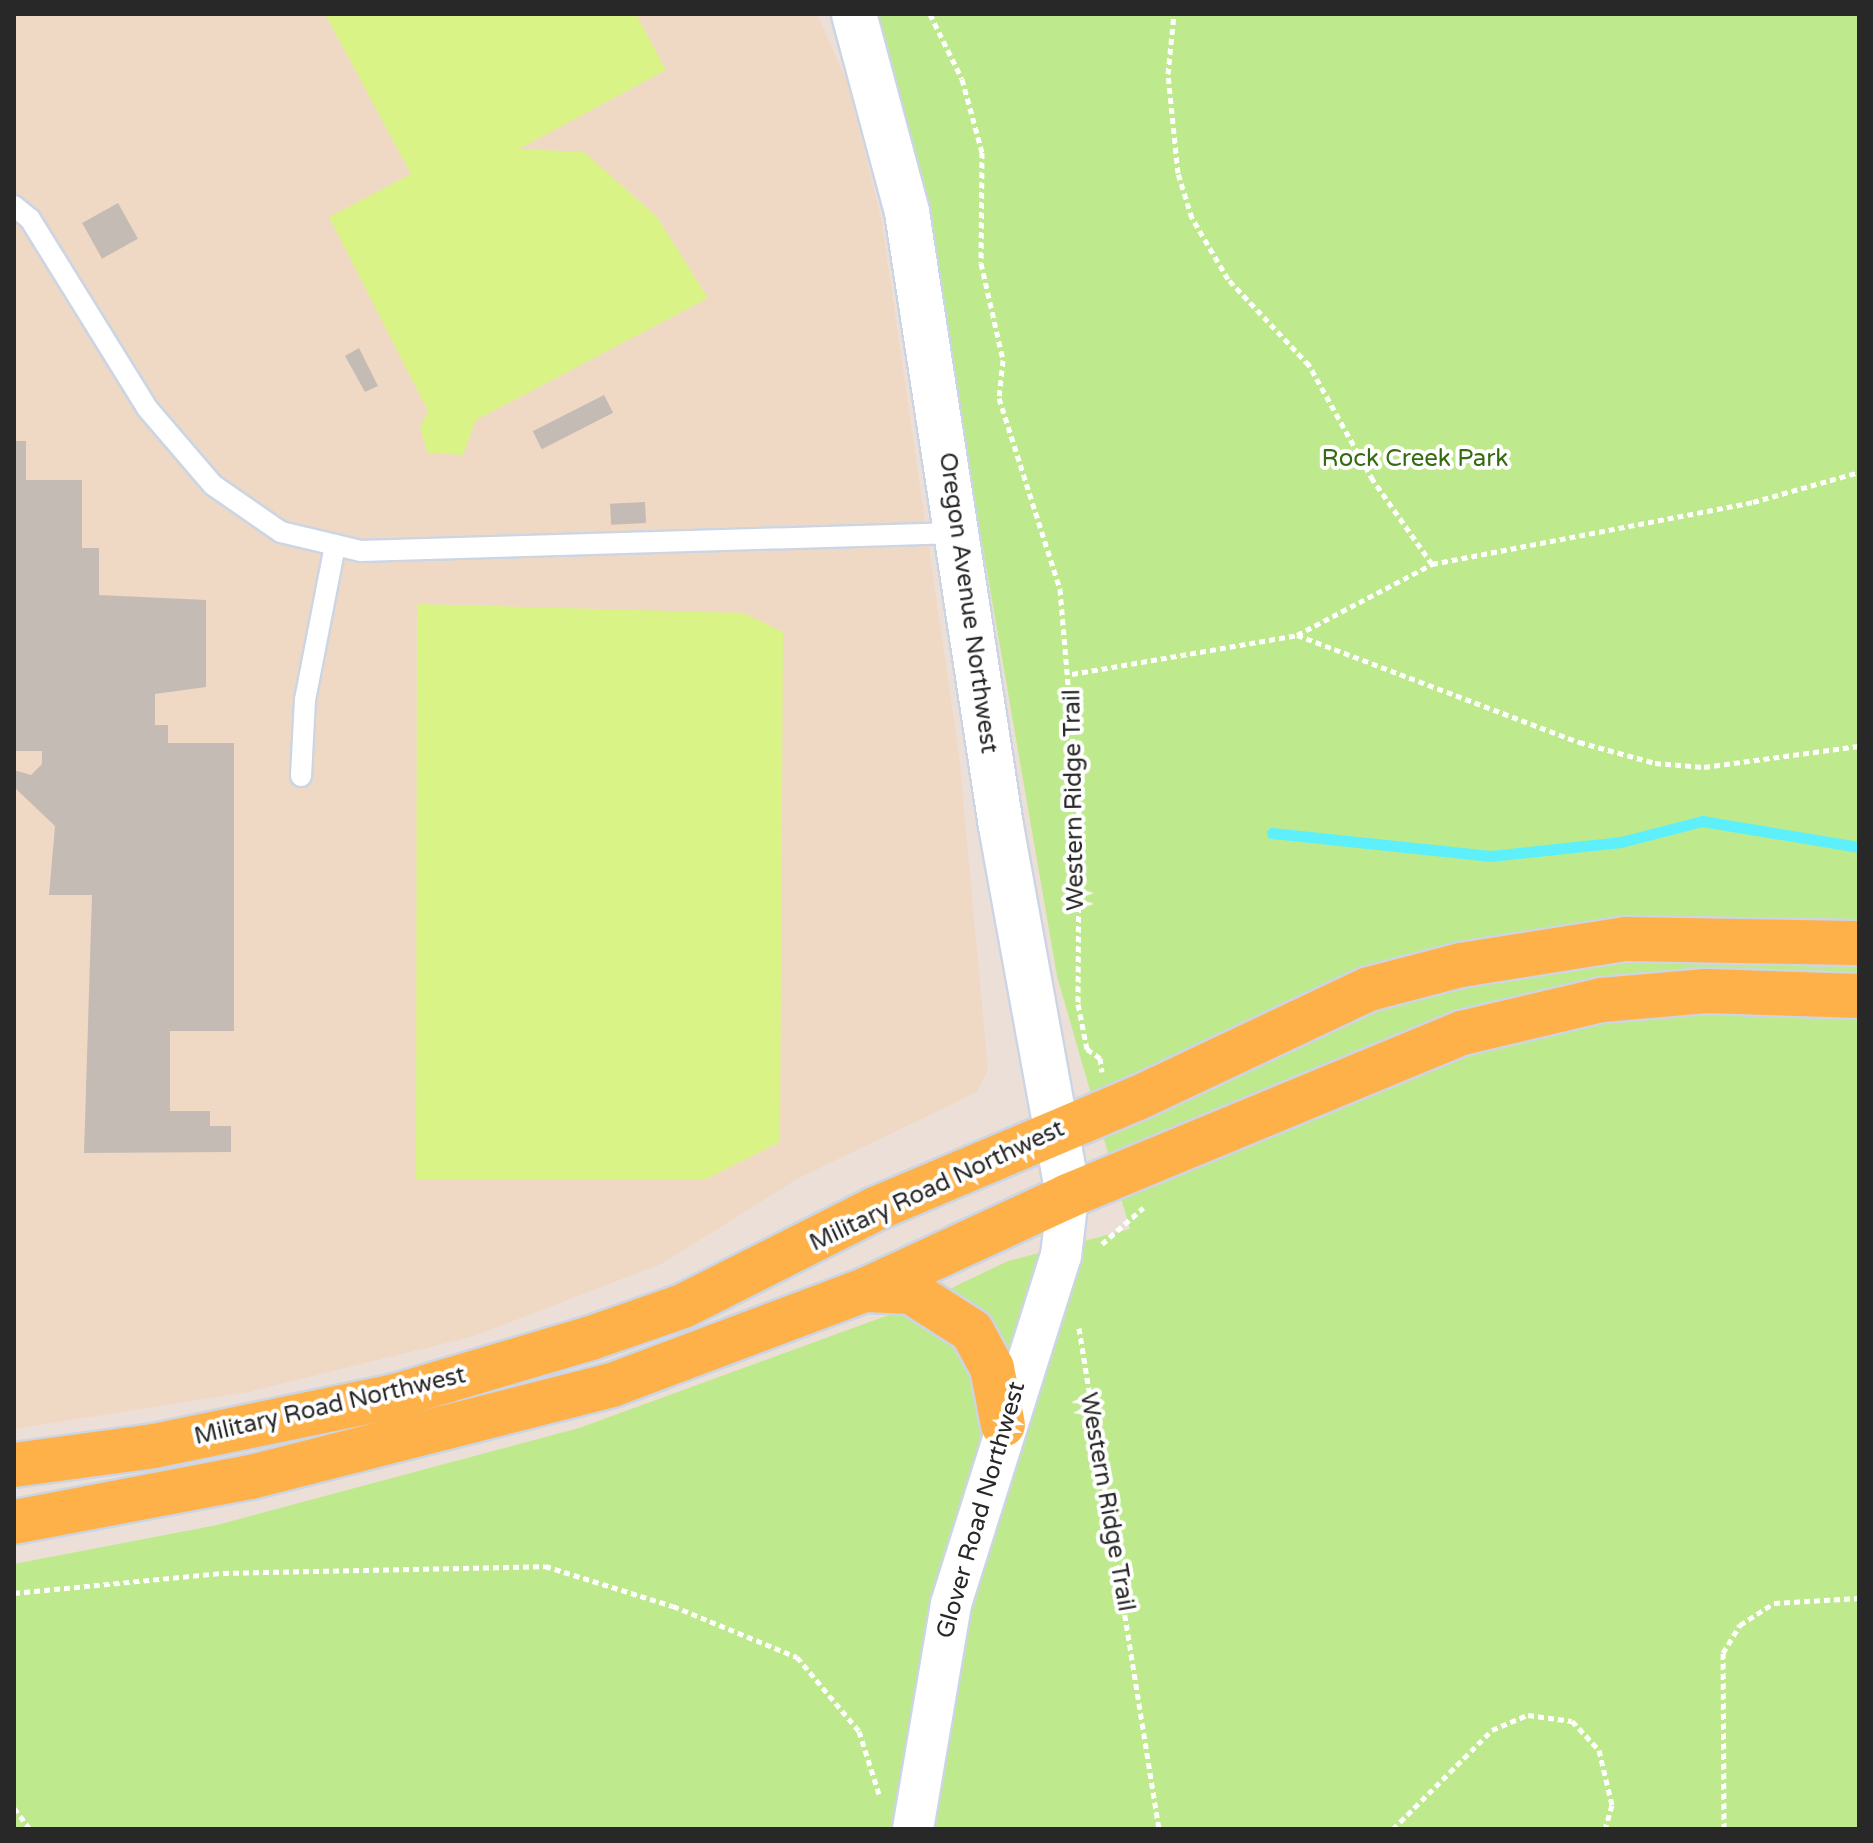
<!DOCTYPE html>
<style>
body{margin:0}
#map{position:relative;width:1873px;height:1843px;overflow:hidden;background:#ecdfd7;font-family:"Varela Round",sans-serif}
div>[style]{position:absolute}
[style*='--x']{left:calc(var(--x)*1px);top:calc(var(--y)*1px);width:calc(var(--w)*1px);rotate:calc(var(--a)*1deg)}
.education>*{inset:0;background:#f0d9c4}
.green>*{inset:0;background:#beea8d}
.pitch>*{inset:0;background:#daf387}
.stream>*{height:11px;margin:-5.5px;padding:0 5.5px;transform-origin:5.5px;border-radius:5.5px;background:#5df0fb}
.building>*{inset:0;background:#c3bbb4;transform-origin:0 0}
.path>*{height:5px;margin-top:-2.5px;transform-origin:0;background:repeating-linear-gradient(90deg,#fff 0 6px,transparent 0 10px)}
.roads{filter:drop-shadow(2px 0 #ccd5e3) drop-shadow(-2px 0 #ccd5e3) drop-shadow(0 2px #ccd5e3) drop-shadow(0 -2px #ccd5e3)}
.service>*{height:20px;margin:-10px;padding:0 10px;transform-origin:10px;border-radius:10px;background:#fff}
.minor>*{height:40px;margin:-20px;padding:0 20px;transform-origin:20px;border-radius:20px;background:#fff}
.tertiary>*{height:44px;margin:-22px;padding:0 22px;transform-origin:22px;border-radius:22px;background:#fff}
.primary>*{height:44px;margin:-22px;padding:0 22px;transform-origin:22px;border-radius:22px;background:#ffb149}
span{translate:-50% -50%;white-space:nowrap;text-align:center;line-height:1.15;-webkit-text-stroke:8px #fff;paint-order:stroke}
.park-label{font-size:24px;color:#356b11}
.street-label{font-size:24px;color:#282828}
.frame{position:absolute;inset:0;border:16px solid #282828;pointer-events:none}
</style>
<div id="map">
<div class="education">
<i style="clip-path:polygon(14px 14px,817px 14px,847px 81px,881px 217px,959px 755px,988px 1069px,977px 1092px,797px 1179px,661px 1264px,474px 1336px,249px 1392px,14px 1429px)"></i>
</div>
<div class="green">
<i style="clip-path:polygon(873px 14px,1859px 14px,1859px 1829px,14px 1829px,14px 1564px,217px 1525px,579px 1428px,916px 1305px,1008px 1261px,1130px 1229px,1057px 976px,918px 172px)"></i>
</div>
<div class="pitch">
<i style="clip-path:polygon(325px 14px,636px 14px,666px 70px,519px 149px,584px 152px,657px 217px,708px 298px,476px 420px,463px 455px,428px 453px,420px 428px,428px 411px,329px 217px,411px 174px)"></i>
<i style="clip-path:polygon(417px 604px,744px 613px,783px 632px,780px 1142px,706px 1179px,416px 1179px)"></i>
</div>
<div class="stream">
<i style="--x:1272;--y:833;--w:220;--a:6"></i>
<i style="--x:1491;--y:856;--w:131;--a:-6.1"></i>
<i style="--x:1621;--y:842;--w:84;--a:-14.5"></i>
<i style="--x:1702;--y:821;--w:159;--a:9.4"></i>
</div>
<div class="building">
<i style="left:118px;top:203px;width:41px;height:41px;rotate:61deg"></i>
<i style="clip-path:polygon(359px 348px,378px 386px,365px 392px,345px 356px)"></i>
<i style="left:604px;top:395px;width:20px;height:80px;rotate:63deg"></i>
<i style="clip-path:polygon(14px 441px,26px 441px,26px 480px,82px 480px,82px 548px,99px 548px,99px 595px,206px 600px,206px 687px,155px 694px,155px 725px,168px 725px,168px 743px,234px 743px,234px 1031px,170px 1031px,170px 1111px,210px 1111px,210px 1126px,231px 1126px,231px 1152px,84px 1153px,92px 895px,49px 895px,55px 826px,14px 787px,14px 770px,31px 775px,42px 764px,42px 751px,14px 751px)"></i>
<i style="left:645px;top:502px;width:21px;height:35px;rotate:87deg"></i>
</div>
<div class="path">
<i style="--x:930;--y:14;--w:72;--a:63.8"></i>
<i style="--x:962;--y:79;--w:76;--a:74.7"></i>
<i style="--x:982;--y:152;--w:111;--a:90.5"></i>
<i style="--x:981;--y:263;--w:99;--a:77.2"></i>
<i style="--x:1003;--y:360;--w:38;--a:96"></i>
<i style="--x:999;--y:398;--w:201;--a:72.3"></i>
<i style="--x:1060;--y:589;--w:228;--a:85.2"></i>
<i style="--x:1079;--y:816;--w:188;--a:90.3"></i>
<i style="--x:1078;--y:1004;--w:46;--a:78.7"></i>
<i style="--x:1087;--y:1049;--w:16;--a:35"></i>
<i style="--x:1100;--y:1058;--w:14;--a:82"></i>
<i style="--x:1432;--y:564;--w:327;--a:-10.9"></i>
<i style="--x:1753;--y:502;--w:110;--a:-15.8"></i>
<i style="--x:1297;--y:635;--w:302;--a:20.8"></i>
<i style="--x:1579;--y:742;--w:79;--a:15.4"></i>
<i style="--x:1655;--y:763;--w:49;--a:4.7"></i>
<i style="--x:1704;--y:767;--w:156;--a:-7.7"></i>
<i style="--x:1072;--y:674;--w:228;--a:-9.8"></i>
<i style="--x:1297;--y:635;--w:153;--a:-27.7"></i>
<i style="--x:1432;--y:564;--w:103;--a:-125.1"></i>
<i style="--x:1373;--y:480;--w:132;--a:-119.1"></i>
<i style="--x:1309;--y:365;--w:118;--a:-133.3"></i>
<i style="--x:1228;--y:279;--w:71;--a:-120.5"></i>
<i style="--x:1192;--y:218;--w:47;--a:-107.3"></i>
<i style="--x:1178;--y:173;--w:100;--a:-95.8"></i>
<i style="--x:1168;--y:74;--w:60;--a:-84.3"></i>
<i style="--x:1102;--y:1244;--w:55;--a:-41.3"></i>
<i style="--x:1079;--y:1328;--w:507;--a:80.93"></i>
<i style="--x:14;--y:1593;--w:210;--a:-5.5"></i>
<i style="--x:223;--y:1573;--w:322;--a:-1.2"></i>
<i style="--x:545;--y:1566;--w:134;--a:17.4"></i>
<i style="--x:673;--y:1606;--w:134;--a:22.4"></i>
<i style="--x:797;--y:1657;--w:97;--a:50"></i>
<i style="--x:859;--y:1731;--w:66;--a:72.4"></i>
<i style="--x:14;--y:1808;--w:26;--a:53"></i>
<i style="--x:1393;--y:1829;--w:140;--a:-45"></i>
<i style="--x:1492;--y:1730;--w:39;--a:-23"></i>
<i style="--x:1528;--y:1715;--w:44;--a:7.8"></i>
<i style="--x:1572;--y:1721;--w:40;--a:47"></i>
<i style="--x:1599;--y:1750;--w:57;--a:76.7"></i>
<i style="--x:1612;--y:1805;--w:25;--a:106"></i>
<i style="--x:1724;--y:1829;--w:176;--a:-90.3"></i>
<i style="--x:1723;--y:1653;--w:33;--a:-59"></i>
<i style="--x:1740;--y:1625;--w:40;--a:-32.9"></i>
<i style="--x:1774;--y:1603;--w:85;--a:-3.4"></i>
</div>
<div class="roads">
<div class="service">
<i style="--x:14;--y:206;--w:21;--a:39"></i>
<i style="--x:30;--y:219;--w:222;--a:58.2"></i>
<i style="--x:147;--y:408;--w:101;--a:49.4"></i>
<i style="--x:213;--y:485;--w:83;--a:34.7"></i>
<i style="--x:281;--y:532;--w:82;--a:13.4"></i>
<i style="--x:361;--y:551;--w:596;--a:-1.73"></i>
<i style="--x:301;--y:776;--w:76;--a:-87"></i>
<i style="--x:305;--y:700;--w:158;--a:-79"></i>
</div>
<div class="minor">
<i style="--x:913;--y:1829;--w:228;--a:-80.4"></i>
<i style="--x:951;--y:1604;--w:365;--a:-72.5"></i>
<i style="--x:1061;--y:1256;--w:60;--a:-83.3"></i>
</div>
<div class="tertiary">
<i style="--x:854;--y:14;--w:205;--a:75"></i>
<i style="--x:907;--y:212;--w:621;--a:81.3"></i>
<i style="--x:1001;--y:826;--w:376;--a:79.7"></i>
</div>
<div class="primary">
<i style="--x:867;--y:1290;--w:44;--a:2.6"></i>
<i style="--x:911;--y:1292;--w:72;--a:32.6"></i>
<i style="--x:972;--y:1331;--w:42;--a:61.6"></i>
<i style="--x:992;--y:1368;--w:58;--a:79.1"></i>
<i style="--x:14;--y:1465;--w:141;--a:-7.7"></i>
<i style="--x:154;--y:1446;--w:246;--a:-11.7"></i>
<i style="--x:395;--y:1396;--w:204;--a:-16.5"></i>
<i style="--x:591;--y:1338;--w:97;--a:-19.2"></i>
<i style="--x:683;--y:1306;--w:215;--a:-26.8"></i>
<i style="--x:875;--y:1209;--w:285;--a:-22.9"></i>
<i style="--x:1138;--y:1098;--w:255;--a:-25.3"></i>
<i style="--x:1369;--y:989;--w:95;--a:-14.6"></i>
<i style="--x:1461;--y:965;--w:167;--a:-9"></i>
<i style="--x:1626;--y:939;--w:233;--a:1"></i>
<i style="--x:14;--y:1522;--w:241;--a:-10.8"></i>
<i style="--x:251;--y:1477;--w:373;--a:-14.3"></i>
<i style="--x:612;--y:1385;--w:270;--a:-20.6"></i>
<i style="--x:865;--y:1290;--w:224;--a:-24.8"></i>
<i style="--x:1068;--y:1196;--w:426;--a:-22.5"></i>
<i style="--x:1462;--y:1033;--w:144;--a:-13.3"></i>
<i style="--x:1602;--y:1000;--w:105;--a:-4.9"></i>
<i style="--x:1707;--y:991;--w:152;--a:1.9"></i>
</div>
</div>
<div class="park-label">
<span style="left:1415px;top:459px">Rock Creek Park</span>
</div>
<div class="street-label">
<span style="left:968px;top:603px;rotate:82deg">Oregon Avenue Northwest</span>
<span style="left:1074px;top:800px;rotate:-91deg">Western Ridge Trail</span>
<span style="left:937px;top:1186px;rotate:-25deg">Military Road Northwest</span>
<span style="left:330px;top:1406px;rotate:-13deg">Military Road Northwest</span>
<span style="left:1107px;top:1502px;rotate:80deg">Western Ridge Trail</span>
<span style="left:981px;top:1510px;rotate:-74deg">Glover Road Northwest</span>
</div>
<div class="frame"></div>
</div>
